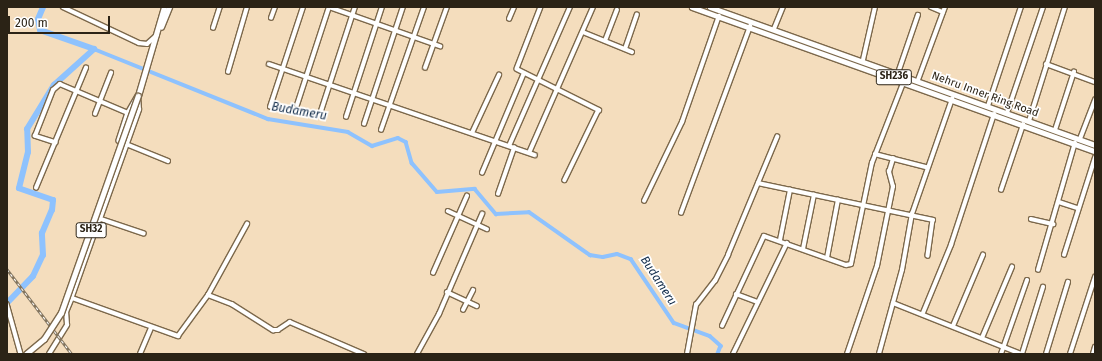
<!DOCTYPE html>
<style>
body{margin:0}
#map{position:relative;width:1102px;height:361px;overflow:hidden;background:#f4ddbd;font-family:"Fira Sans",sans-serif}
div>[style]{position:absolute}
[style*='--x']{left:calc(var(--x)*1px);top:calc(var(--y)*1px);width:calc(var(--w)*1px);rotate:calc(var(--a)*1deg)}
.canal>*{height:3.5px;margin:-1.75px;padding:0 1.75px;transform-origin:1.75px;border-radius:1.75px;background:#8ec2fe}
.river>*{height:6px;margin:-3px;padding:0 3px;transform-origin:3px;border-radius:3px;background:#8ec2fe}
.roads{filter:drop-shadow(1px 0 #7c684b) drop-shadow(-1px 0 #7c684b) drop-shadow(0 1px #7c684b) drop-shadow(0 -1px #7c684b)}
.minor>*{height:3.5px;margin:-1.75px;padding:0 1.75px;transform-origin:1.75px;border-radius:1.75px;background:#fff}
.major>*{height:4.5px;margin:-2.25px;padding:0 2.25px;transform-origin:2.25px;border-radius:2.25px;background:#fff}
.rail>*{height:2.5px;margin-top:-1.25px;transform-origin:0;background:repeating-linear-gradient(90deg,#fff 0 3px,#83755f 0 6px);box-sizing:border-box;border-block:1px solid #83755f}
.bridges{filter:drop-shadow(1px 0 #7c684b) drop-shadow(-1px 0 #7c684b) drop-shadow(0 1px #7c684b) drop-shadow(0 -1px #7c684b)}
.major-bridge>*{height:4.5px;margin:-2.25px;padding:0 2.25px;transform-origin:2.25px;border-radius:2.25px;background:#fff}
span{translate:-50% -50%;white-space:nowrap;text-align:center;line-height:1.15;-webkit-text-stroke:3.5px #fff;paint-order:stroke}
.shield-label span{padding:1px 3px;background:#fff;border:1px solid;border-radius:3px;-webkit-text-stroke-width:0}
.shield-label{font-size:10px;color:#2b2316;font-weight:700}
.street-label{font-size:11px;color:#2b2316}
.water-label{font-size:12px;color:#112b49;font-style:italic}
.frame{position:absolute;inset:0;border:8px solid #2b2316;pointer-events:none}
.scale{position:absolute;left:8px;top:16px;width:102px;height:18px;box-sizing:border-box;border:2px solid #2b2316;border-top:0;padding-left:5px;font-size:12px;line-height:14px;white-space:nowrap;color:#2b2316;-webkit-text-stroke:3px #fff;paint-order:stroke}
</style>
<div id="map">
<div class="canal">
<i style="--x:94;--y:49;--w:188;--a:21.9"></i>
<i style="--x:268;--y:119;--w:81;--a:9.2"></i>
<i style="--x:348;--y:132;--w:28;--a:30"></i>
<i style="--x:372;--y:146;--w:27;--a:-17"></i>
<i style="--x:398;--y:138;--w:9;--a:27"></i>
<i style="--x:406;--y:142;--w:22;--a:74"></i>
<i style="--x:412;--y:163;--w:38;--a:49"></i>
<i style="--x:437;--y:192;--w:38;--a:-5"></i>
<i style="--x:475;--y:189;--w:33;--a:50"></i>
<i style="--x:496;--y:214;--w:33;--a:-3"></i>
<i style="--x:529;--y:212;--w:75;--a:35.2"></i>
<i style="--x:590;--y:255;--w:13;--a:9"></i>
<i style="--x:603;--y:257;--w:14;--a:-12"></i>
<i style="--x:617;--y:254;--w:15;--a:20"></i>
<i style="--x:631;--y:259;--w:77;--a:56.1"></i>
<i style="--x:674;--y:323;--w:38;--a:20"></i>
<i style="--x:710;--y:336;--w:15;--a:42"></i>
<i style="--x:721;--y:346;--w:9;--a:111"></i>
</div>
<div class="river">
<i style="--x:7;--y:303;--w:37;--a:-46"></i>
<i style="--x:33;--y:276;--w:23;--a:-65"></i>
<i style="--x:43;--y:255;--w:22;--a:-93"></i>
<i style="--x:42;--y:233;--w:25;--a:-67"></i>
<i style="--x:52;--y:210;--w:10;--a:-84"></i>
<i style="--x:53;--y:200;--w:36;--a:-161"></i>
<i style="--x:19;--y:188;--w:37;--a:-76"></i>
<i style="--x:28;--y:152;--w:23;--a:-92"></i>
<i style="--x:27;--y:129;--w:52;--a:-58.5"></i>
<i style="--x:54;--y:85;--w:54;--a:-42"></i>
<i style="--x:94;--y:49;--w:57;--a:-160.6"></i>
<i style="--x:40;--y:30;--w:11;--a:-100"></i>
<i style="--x:38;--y:19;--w:13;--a:-67"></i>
</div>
<div class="roads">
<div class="minor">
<i style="--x:63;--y:7;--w:84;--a:25.3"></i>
<i style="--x:139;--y:43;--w:8;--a:7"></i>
<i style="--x:147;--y:44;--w:13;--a:-42"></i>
<i style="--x:329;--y:7;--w:118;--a:19.4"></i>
<i style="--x:541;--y:7;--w:66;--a:111.2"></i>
<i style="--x:517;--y:69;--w:92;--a:26.6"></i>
<i style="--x:599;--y:110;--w:78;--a:115.9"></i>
<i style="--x:931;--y:7;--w:13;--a:23"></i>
<i style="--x:271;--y:18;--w:12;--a:-70"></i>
<i style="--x:509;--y:19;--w:13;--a:-67"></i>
<i style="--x:213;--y:28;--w:22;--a:-72"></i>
<i style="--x:774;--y:29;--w:24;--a:-68"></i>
<i style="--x:583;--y:32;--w:53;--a:22.2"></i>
<i style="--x:605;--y:41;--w:33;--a:-69"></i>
<i style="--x:625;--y:49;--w:36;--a:-71"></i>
<i style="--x:863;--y:60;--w:54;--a:-77.2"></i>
<i style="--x:269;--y:64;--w:281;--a:18.9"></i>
<i style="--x:1046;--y:64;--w:52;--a:20.2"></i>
<i style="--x:425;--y:68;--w:65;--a:-70.2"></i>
<i style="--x:228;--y:72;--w:68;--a:-73.7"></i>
<i style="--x:898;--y:73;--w:61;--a:-71"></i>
<i style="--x:918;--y:80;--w:78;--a:-69.7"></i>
<i style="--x:297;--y:105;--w:103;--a:-71.9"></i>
<i style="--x:988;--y:106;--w:104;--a:-71.6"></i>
<i style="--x:270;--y:107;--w:105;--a:-71.7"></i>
<i style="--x:321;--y:111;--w:109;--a:-71.9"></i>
<i style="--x:1007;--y:113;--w:112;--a:-71.2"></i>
<i style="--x:95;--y:114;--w:44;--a:-68.7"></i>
<i style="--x:346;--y:117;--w:116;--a:-71.9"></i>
<i style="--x:1029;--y:121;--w:120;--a:-72.5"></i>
<i style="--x:364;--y:124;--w:123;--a:-71.6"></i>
<i style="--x:381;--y:130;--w:130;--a:-70.7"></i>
<i style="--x:1055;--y:130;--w:61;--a:-71.9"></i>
<i style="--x:472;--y:133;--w:64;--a:-65"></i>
<i style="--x:1080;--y:139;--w:42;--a:-69"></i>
<i style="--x:56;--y:143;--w:22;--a:-162"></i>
<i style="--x:35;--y:136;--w:49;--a:-68.6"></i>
<i style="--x:53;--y:90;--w:9;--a:-41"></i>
<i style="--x:60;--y:84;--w:74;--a:23.1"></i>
<i style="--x:128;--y:113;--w:29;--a:108"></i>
<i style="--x:119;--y:141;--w:53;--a:22.2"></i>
<i style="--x:509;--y:146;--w:152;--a:-66.3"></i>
<i style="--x:529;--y:153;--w:159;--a:-66.3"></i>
<i style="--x:875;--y:154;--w:53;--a:14.3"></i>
<i style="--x:482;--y:173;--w:108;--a:-67.2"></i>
<i style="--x:758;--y:183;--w:179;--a:11.9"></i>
<i style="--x:933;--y:220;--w:36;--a:98"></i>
<i style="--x:36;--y:188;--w:130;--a:-67.4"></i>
<i style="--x:1001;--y:190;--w:69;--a:-71.3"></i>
<i style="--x:498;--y:194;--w:49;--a:-70.8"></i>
<i style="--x:644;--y:201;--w:88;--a:-64.3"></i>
<i style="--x:682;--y:122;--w:112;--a:-70.8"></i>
<i style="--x:1059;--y:202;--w:20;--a:18"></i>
<i style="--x:448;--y:211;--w:43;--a:24.8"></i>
<i style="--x:681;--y:213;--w:199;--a:-69.7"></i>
<i style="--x:100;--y:219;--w:116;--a:-70.3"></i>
<i style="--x:139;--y:110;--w:14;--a:-94"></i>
<i style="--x:138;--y:96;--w:20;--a:120"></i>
<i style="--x:1031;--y:219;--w:23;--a:13"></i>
<i style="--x:144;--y:234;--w:46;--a:-161.2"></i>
<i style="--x:100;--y:219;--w:84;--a:109.5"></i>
<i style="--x:72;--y:298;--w:113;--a:19.7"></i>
<i style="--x:178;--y:336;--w:51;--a:-53.8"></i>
<i style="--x:208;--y:295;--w:81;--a:-61.2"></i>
<i style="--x:780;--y:240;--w:51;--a:-78.7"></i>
<i style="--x:803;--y:249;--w:55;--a:-78.5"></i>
<i style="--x:1064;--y:255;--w:102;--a:-72.3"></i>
<i style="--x:827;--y:258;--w:59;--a:-79.3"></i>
<i style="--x:1038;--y:270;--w:132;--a:-73.8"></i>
<i style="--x:433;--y:273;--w:84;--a:-66.2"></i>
<i style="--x:447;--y:292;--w:33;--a:25"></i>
<i style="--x:736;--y:294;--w:23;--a:20"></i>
<i style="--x:208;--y:295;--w:26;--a:21"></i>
<i style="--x:232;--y:304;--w:49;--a:32.4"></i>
<i style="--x:273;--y:330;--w:5;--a:0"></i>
<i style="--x:278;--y:330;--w:14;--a:-34"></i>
<i style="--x:290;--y:322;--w:81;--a:23.4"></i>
<i style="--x:893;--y:303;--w:138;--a:21.7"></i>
<i style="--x:7;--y:304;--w:52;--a:74.4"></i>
<i style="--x:463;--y:310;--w:22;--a:-63"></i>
<i style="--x:923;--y:313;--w:74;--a:-67.6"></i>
<i style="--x:951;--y:245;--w:138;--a:-71.8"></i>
<i style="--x:722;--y:326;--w:99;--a:-65"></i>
<i style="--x:764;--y:236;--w:87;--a:19.5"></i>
<i style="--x:846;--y:265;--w:5;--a:-11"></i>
<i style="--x:851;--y:264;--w:103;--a:-78.3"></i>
<i style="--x:872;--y:163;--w:88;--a:-68.7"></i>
<i style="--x:953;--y:326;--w:77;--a:-67.1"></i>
<i style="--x:982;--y:338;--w:77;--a:-67.1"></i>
<i style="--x:49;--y:354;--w:34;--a:-58"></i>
<i style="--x:67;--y:325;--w:13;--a:-94"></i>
<i style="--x:66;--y:312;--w:15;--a:-67"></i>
<i style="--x:140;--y:354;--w:28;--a:-67"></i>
<i style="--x:417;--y:354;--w:46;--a:-61.2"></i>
<i style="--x:439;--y:314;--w:109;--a:-66.7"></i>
<i style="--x:687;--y:354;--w:50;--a:-79.6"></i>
<i style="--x:696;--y:305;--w:31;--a:-52"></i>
<i style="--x:715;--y:281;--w:29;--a:-63"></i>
<i style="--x:728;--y:255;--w:128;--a:-67.4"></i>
<i style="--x:733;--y:354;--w:123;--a:-64.1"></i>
<i style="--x:847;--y:354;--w:93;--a:-71.2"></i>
<i style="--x:877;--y:266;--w:81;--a:-78.6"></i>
<i style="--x:893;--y:187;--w:16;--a:-105"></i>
<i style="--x:889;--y:172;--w:14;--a:-73"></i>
<i style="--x:879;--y:354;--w:87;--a:-74.7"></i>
<i style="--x:902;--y:270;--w:57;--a:-79.9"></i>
<i style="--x:912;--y:214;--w:122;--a:-70.8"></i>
<i style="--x:1001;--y:354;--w:78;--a:-70.6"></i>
<i style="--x:1022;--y:354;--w:70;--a:-72.6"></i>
<i style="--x:1046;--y:354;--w:75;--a:-73"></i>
<i style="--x:1070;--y:354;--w:81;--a:-72"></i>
<i style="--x:1093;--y:354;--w:7;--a:-74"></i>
</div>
<div class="major">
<i style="--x:692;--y:7;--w:428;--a:19.7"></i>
<i style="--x:710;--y:7;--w:409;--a:19.7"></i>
<i style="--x:161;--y:27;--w:22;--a:-68"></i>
<i style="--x:138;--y:96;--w:93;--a:-73.7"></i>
</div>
</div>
<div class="rail">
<i style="--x:7;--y:269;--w:107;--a:52.6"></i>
</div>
<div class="bridges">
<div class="major-bridge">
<i style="--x:26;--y:354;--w:23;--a:-40"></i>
<i style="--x:44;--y:339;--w:31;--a:-57"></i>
<i style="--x:61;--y:313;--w:230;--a:-70.5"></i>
</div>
</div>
<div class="shield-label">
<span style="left:894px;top:77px">SH236</span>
<span style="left:91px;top:230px">SH32</span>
</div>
<div class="street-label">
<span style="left:985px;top:95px;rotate:20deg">Nehru Inner Ring Road</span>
</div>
<div class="water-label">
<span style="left:299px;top:112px;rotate:10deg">Budameru</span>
<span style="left:658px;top:281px;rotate:57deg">Budameru</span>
</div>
<div class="frame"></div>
<div class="scale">200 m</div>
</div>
